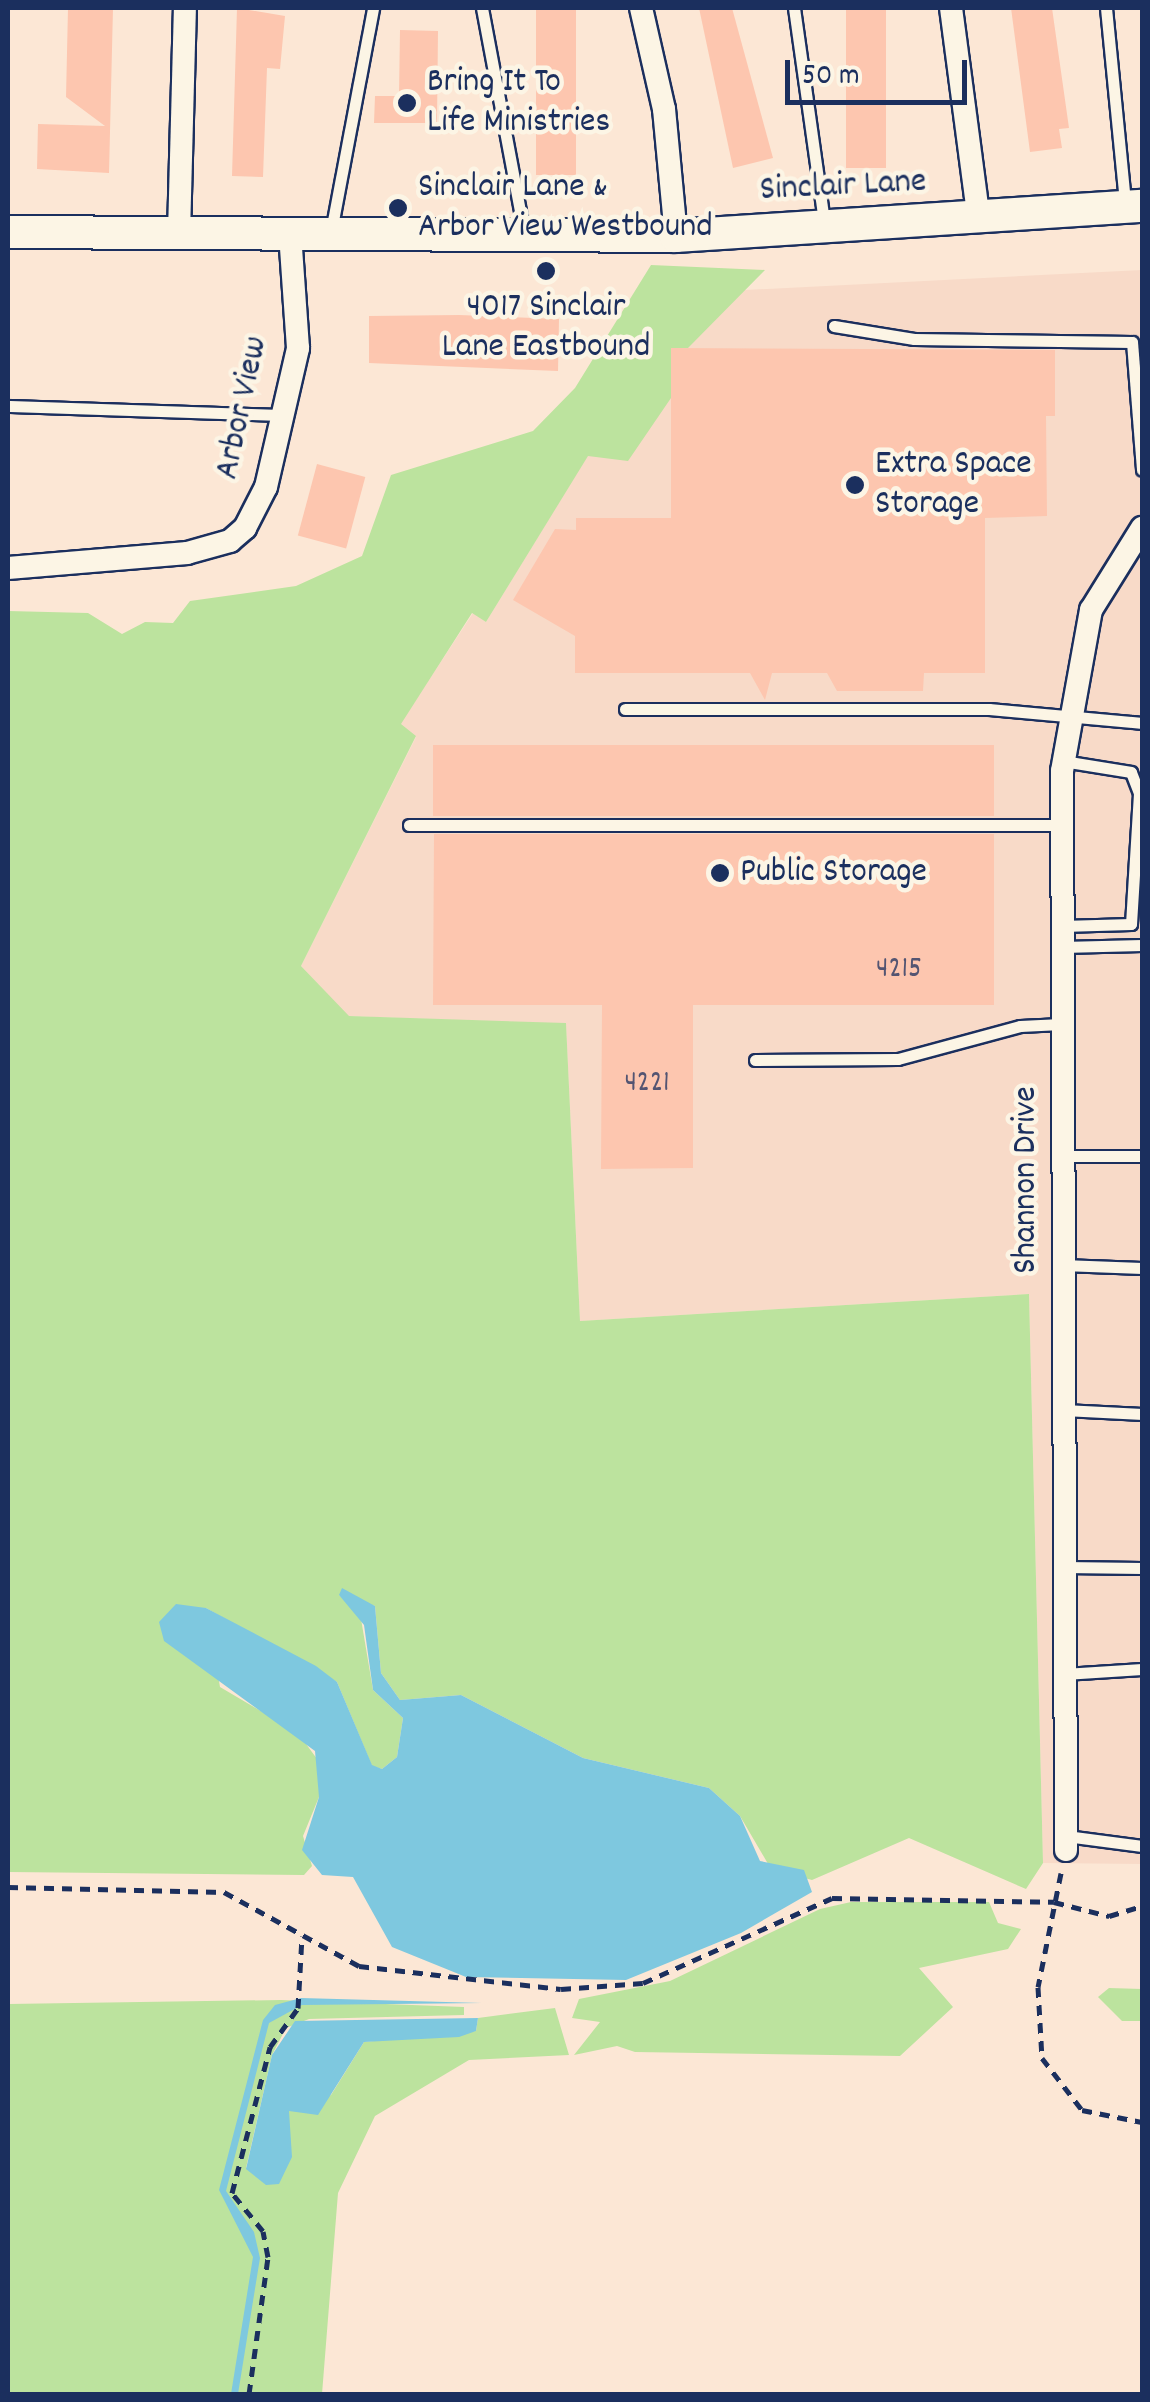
<!DOCTYPE html>
<style>
body{margin:0}
#map{position:relative;width:1150px;height:2402px;overflow:hidden;background:#fce7d5;font-family:Dekko,sans-serif}
div>[style]{position:absolute}
[style*='--x']{left:calc(var(--x)*1px);top:calc(var(--y)*1px);width:calc(var(--w)*1px);rotate:calc(var(--a)*1deg)}
.built>*{inset:0;background:#f8dac8}
.green>*{inset:0;background:#bce39e}
.water>*{inset:0;background:#7ec8df}
.building>*{inset:0;background:#fdc6af;transform-origin:0 0}
.path>*{height:5px;margin-top:-2.5px;transform-origin:0;background:repeating-linear-gradient(90deg,#1b2f5e 0 10px,transparent 0 18px)}
.roads{filter:drop-shadow(2px 0 #1b2f5e) drop-shadow(-2px 0 #1b2f5e) drop-shadow(0 2px #1b2f5e) drop-shadow(0 -2px #1b2f5e)}
.lane>*{height:11px;margin:-5.5px;padding:0 5.5px;transform-origin:5.5px;border-radius:5.5px;background:#fcf5e5}
.street>*{height:22px;margin:-11px;padding:0 11px;transform-origin:11px;border-radius:11px;background:#fcf5e5}
.secondary>*{height:32px;margin:-16px;padding:0 16px;transform-origin:16px;border-radius:16px;background:#fcf5e5}
.dots>*{width:28px;height:28px;translate:-50% -50%;box-sizing:border-box;border:5px solid #fcf5e5;border-radius:50%}
span{translate:-50% -50%;white-space:nowrap;text-align:center;line-height:1.15;-webkit-text-stroke:9px #fcf5e5;paint-order:stroke}
.number-label{font-size:30px;color:#545572}
.number-label span{-webkit-text-stroke-width:0}
.poi-label{font-size:35px;color:#1b2f5e}
.left{translate:0 -50%;text-align:left}
.street-label{font-size:35px;color:#1b2f5e}
.frame{position:absolute;inset:0;border:10px solid #1b2f5e;pointer-events:none}
.scale{position:absolute;left:785px;top:60px;width:182px;height:45px;box-sizing:border-box;border:5px solid #1b2f5e;border-top:0;padding-left:12px;font-size:30px;line-height:35px;white-space:nowrap;color:#1b2f5e;-webkit-text-stroke:8px #fcf5e5;paint-order:stroke}
</style>
<div id="map">
<div class="built">
<i style="clip-path:polygon(1142px 270px,1142px 1864px,1043px 1863px,1029px 1294px,580px 1321px,566px 1024px,348px 1016px,301px 966px,416px 737px,400px 724px,473px 613px,486px 622px,687px 293px)"></i>
</div>
<div class="green">
<i style="clip-path:polygon(651px 265px,765px 270px,688px 348px,671px 348px,671px 398px,628px 461px,588px 456px,486px 622px,472px 613px,401px 724px,416px 736px,301px 966px,349px 1016px,566px 1023px,580px 1321px,1029px 1294px,1043px 1863px,1026px 1889px,909px 1838px,812px 1880px,771px 1869px,740px 1816px,709px 1788px,583px 1758px,461px 1695px,400px 1700px,381px 1673px,375px 1606px,339px 1595px,360px 1613px,373px 1690px,403px 1718px,397px 1757px,382px 1769px,372px 1766px,337px 1682px,206px 1608px,220px 1687px,298px 1733px,320px 1763px,319px 1797px,303px 1836px,312px 1866px,304px 1875px,8px 1872px,8px 611px,88px 613px,122px 634px,145px 622px,173px 623px,190px 601px,296px 586px,362px 556px,391px 475px,533px 431px,575px 388px)"></i>
<i style="clip-path:polygon(851px 1902px,989px 1902px,998px 1923px,1021px 1929px,1008px 1949px,919px 1968px,953px 2007px,900px 2056px,635px 2052px,617px 2046px,574px 2055px,600px 2022px,572px 2018px,579px 1999px,670px 1981px,820px 1909px)"></i>
<i style="clip-path:polygon(1109px 1988px,1142px 1989px,1142px 2021px,1122px 2021px,1098px 1997px)"></i>
<i style="clip-path:polygon(281px 2000px,464px 2007px,464px 2015px,309px 2019px,286px 2028px,272px 2055px,246px 2168px,286px 2148px,289px 2111px,331px 2095px,364px 2042px,476px 2031px,478px 2018px,555px 2008px,569px 2055px,469px 2060px,375px 2116px,338px 2193px,322px 2394px,8px 2394px,8px 2004px)"></i>
</div>
<div class="water">
<i style="clip-path:polygon(342px 1588px,375px 1606px,381px 1673px,400px 1700px,461px 1695px,583px 1758px,709px 1788px,740px 1816px,760px 1861px,804px 1870px,812px 1892px,741px 1933px,626px 1980px,466px 1977px,392px 1947px,353px 1877px,322px 1875px,302px 1850px,319px 1797px,315px 1751px,164px 1641px,159px 1622px,176px 1604px,206px 1608px,316px 1666px,337px 1682px,372px 1765px,382px 1769px,397px 1757px,403px 1718px,373px 1690px,364px 1625px,339px 1595px)"></i>
<i style="clip-path:polygon(301px 1998px,482px 2003px,302px 2005px,269px 2023px,226px 2191px,254px 2232px,260px 2258px,238px 2394px,231px 2394px,253px 2257px,219px 2190px,263px 2020px,275px 2005px)"></i>
<i style="clip-path:polygon(478px 2018px,476px 2031px,459px 2037px,364px 2042px,318px 2115px,289px 2111px,292px 2157px,279px 2184px,266px 2185px,246px 2169px,272px 2055px,295px 2021px)"></i>
</div>
<div class="building">
<i style="clip-path:polygon(68px 8px,113px 8px,109px 173px,37px 169px,38px 124px,105px 126px,66px 97px)"></i>
<i style="clip-path:polygon(237px 8px,285px 16px,280px 69px,267px 68px,263px 177px,232px 176px)"></i>
<i style="left:536px;top:8px;width:40px;height:167px"></i>
<i style="clip-path:polygon(699px 8px,732px 8px,773px 158px,733px 168px)"></i>
<i style="left:846px;top:8px;width:40px;height:160px"></i>
<i style="clip-path:polygon(1011px 8px,1052px 8px,1069px 128px,1059px 129px,1062px 148px,1030px 152px)"></i>
<i style="clip-path:polygon(400px 30px,438px 31px,437px 123px,374px 123px,375px 96px,399px 96px)"></i>
<i style="clip-path:polygon(459px 315px,559px 319px,558px 371px,369px 363px,369px 316px)"></i>
<i style="clip-path:polygon(671px 348px,1055px 350px,1055px 416px,1046px 416px,1047px 516px,985px 518px,985px 673px,924px 673px,923px 691px,837px 691px,827px 673px,772px 673px,765px 700px,750px 673px,575px 673px,575px 636px,513px 600px,555px 529px,576px 530px,576px 518px,671px 518px)"></i>
<i style="left:317px;top:464px;width:50px;height:74px;rotate:15deg"></i>
<i style="left:994px;top:745px;width:71px;height:561px;rotate:90deg"></i>
<i style="clip-path:polygon(434px 834px,994px 834px,994px 1005px,693px 1005px,693px 1168px,601px 1169px,602px 1005px,433px 1005px)"></i>
</div>
<div class="path">
<i style="--x:1061;--y:1873;--w:116;--a:101.4"></i>
<i style="--x:1038;--y:1987;--w:71;--a:86.8"></i>
<i style="--x:1042;--y:2058;--w:66;--a:52.4"></i>
<i style="--x:1082;--y:2110;--w:61;--a:11.3"></i>
<i style="--x:8;--y:1887;--w:216;--a:1.3"></i>
<i style="--x:224;--y:1892;--w:154;--a:28.7"></i>
<i style="--x:359;--y:1966;--w:203;--a:6.5"></i>
<i style="--x:561;--y:1989;--w:82;--a:-4.2"></i>
<i style="--x:643;--y:1983;--w:207;--a:-24.2"></i>
<i style="--x:832;--y:1898;--w:222;--a:1"></i>
<i style="--x:1054;--y:1902;--w:57;--a:14.3"></i>
<i style="--x:1109;--y:1916;--w:34;--a:-17"></i>
<i style="--x:131;--y:2394;--w:2;--a:0"></i>
<i style="--x:249;--y:2394;--w:138;--a:-82.1"></i>
<i style="--x:268;--y:2257;--w:26;--a:-101"></i>
<i style="--x:263;--y:2231;--w:49;--a:-129.2"></i>
<i style="--x:232;--y:2193;--w:151;--a:-75.4"></i>
<i style="--x:270;--y:2047;--w:48;--a:-54.3"></i>
<i style="--x:298;--y:2008;--w:72;--a:-86.8"></i>
</div>
<div class="roads">
<div class="lane">
<i style="--x:482;--y:8;--w:229;--a:79.4"></i>
<i style="--x:794;--y:8;--w:215;--a:82"></i>
<i style="--x:1106;--y:8;--w:195;--a:84.4"></i>
<i style="--x:331;--y:231;--w:227;--a:-79.3"></i>
<i style="--x:834;--y:326;--w:81;--a:9.2"></i>
<i style="--x:914;--y:339;--w:218;--a:0.8"></i>
<i style="--x:1132;--y:342;--w:128;--a:85.5"></i>
<i style="--x:8;--y:406;--w:275;--a:1.9"></i>
<i style="--x:625;--y:709;--w:364;--a:0"></i>
<i style="--x:989;--y:709;--w:154;--a:5.2"></i>
<i style="--x:409;--y:825;--w:652;--a:0"></i>
<i style="--x:1062;--y:926;--w:69;--a:-1.7"></i>
<i style="--x:1131;--y:924;--w:131;--a:-86.5"></i>
<i style="--x:1139;--y:793;--w:22;--a:-111"></i>
<i style="--x:1131;--y:772;--w:69;--a:-170.8"></i>
<i style="--x:1062;--y:947;--w:80;--a:-1.4"></i>
<i style="--x:755;--y:1060;--w:143;--a:-0.4"></i>
<i style="--x:898;--y:1059;--w:126;--a:-15.1"></i>
<i style="--x:1020;--y:1026;--w:41;--a:-2.8"></i>
<i style="--x:1061;--y:1156;--w:81;--a:0"></i>
<i style="--x:1062;--y:1265;--w:80;--a:2.1"></i>
<i style="--x:1064;--y:1410;--w:78;--a:2.9"></i>
<i style="--x:1064;--y:1567;--w:78;--a:0.7"></i>
<i style="--x:1064;--y:1674;--w:78;--a:-3.7"></i>
<i style="--x:1066;--y:1836;--w:77;--a:7.5"></i>
</div>
<div class="street">
<i style="--x:641;--y:8;--w:104;--a:77.2"></i>
<i style="--x:664;--y:109;--w:128;--a:84.6"></i>
<i style="--x:951;--y:8;--w:214;--a:82.5"></i>
<i style="--x:179;--y:234;--w:226;--a:-88.5"></i>
<i style="--x:8;--y:568;--w:180;--a:-4.8"></i>
<i style="--x:187;--y:553;--w:45;--a:-15.6"></i>
<i style="--x:230;--y:541;--w:20;--a:-41"></i>
<i style="--x:245;--y:528;--w:46;--a:-62.9"></i>
<i style="--x:266;--y:487;--w:143;--a:-77"></i>
<i style="--x:298;--y:348;--w:113;--a:-94"></i>
<i style="--x:1066;--y:1850;--w:1079;--a:-90.21"></i>
<i style="--x:1062;--y:771;--w:164;--a:-79.8"></i>
<i style="--x:1091;--y:610;--w:97;--a:-58.1"></i>
</div>
<div class="secondary">
<i style="--x:8;--y:232;--w:668;--a:0.34"></i>
<i style="--x:676;--y:236;--w:467;--a:-3.7"></i>
</div>
</div>
<div class="dots">
<i style="left:407px;top:103px;background:#1b2f5e"></i>
<i style="left:398px;top:208px;background:#1b2f5e"></i>
<i style="left:546px;top:271px;background:#1b2f5e"></i>
<i style="left:855px;top:485px;background:#1b2f5e"></i>
<i style="left:720px;top:873px;background:#1b2f5e"></i>
</div>
<div class="number-label">
<span style="left:899px;top:971px">4215</span>
<span style="left:647px;top:1085px">4221</span>
</div>
<div class="poi-label">
<span class="left" style="left:427px;top:103px">Bring It To<br>Life Ministries</span>
<span class="left" style="left:418px;top:208px">Sinclair Lane &amp;<br>Arbor View Westbound</span>
<span style="left:546px;top:328px">4017 Sinclair<br>Lane Eastbound</span>
<span class="left" style="left:875px;top:485px">Extra Space<br>Storage</span>
<span class="left" style="left:740px;top:873px">Public Storage</span>
</div>
<div class="street-label">
<span style="left:843px;top:187px;rotate:-3deg">Sinclair Lane</span>
<span style="left:243px;top:408px;rotate:-78deg">Arbor View</span>
<span style="left:1027px;top:1180px;rotate:-90deg">Shannon Drive</span>
</div>
<div class="frame"></div>
<div class="scale">50 m</div>
</div>
